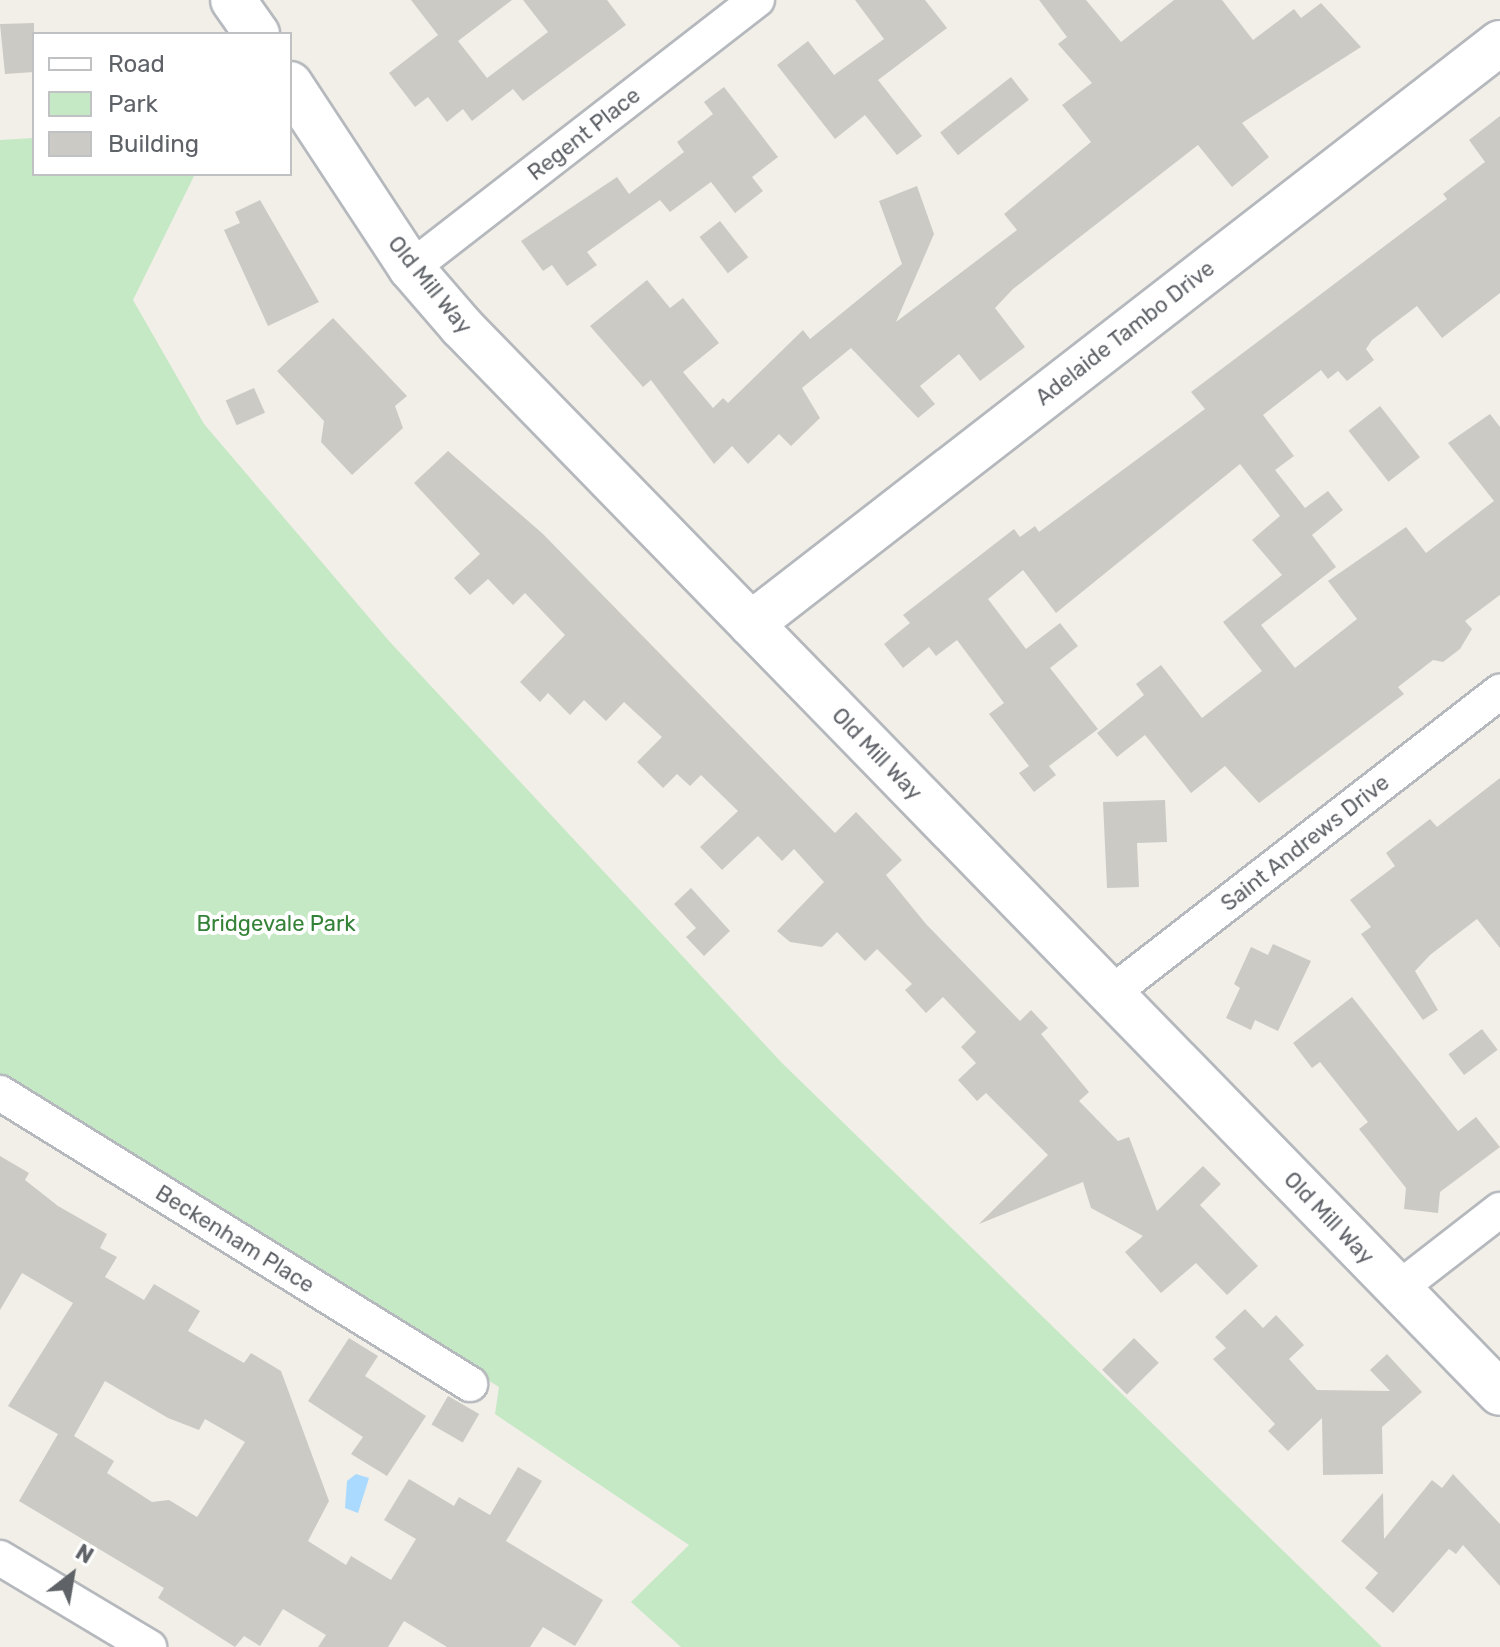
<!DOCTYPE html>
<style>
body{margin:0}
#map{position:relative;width:1500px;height:1647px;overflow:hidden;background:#f1efe8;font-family:Rubik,sans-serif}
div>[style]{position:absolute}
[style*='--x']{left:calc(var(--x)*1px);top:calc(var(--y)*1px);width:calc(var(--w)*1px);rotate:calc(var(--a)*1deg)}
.green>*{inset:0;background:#c5e8c5}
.water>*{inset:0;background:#aadaff}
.building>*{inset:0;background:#cccac5;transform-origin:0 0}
.roads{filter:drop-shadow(2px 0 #b5b8bc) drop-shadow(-2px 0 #b5b8bc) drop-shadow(0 2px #b5b8bc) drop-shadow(0 -2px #b5b8bc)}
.street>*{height:34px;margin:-17px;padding:0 17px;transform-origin:17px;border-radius:17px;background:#fff}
.secondary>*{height:44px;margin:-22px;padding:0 22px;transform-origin:22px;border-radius:22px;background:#fff}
span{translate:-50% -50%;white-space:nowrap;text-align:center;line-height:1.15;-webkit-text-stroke:8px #fff;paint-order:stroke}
.street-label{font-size:22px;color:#5f6368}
.park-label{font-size:22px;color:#348238}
.legend{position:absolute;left:32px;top:32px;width:260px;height:144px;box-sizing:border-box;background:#fff;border:2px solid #bfc1c3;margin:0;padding:10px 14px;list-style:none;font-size:24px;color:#5f6368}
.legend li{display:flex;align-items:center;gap:16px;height:40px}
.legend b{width:40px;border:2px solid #bfc1c3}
.north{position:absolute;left:32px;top:1535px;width:80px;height:80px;-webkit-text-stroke:6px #fff;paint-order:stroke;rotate:31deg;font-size:22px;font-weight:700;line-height:32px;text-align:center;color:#5f6368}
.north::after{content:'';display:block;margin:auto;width:28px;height:36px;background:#5f6368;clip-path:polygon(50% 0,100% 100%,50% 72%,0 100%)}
</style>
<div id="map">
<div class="green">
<i style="clip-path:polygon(34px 138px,34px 174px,195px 174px,133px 300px,204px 424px,389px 641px,782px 1063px,1382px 1647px,681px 1647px,631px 1602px,689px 1545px,495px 1414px,499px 1387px,0 1077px,0 140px)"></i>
</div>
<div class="water">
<i style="clip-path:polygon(356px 1474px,369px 1478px,358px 1513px,345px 1508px,347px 1481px)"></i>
</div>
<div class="building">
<i style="clip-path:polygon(411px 0,512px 0,458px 41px,487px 78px,548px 32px,523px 0,607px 0,626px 25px,523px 101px,513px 89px,472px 121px,463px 109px,447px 122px,428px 97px,415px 107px,389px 73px,438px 35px)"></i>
<i style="clip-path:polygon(855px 0,925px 0,947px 28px,878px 80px,922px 136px,897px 155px,865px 115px,835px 139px,777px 65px,808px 41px,834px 75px,884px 39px)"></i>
<i style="clip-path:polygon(1039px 0,1086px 0,1121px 42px,1174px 0,1222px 0,1253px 40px,1294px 9px,1301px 18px,1321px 3px,1361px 47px,1242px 123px,1269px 157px,1232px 187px,1198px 145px,1013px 289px,995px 308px,1025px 347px,980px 381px,959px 354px,920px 386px,935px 404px,918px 418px,851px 348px,802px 388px,820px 418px,791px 446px,779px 434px,748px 464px,732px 446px,714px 464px,651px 380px,643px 387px,590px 326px,647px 280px,670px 308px,683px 298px,719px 343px,683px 372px,713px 408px,723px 398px,728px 403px,803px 330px,810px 339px,902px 264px,879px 201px,917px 186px,934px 234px,896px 322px,1017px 230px,1004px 214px,1091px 142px,1062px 105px,1092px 83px,1058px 44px,1067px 37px)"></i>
<i style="clip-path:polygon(34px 23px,34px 72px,5px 74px,0 24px)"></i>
<i style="left:1011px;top:77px;width:29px;height:90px;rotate:52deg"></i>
<i style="clip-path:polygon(724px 87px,778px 157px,752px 177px,763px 191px,735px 213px,711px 182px,670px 212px,660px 200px,587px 252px,597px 265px,567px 286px,552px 265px,543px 271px,521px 241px,617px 177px,629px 194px,684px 152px,677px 142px,713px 114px,704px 102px)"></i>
<i style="clip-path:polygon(1500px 116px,1500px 293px,1442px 338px,1417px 306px,1372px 340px,1366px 349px,1374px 360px,1347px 381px,1338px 371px,1328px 379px,1321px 370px,1263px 415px,1294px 456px,1275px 470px,1305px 508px,1328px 491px,1343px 510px,1312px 535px,1336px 567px,1261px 625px,1295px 668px,1357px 619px,1328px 581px,1406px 527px,1426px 553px,1494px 501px,1448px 443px,1490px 414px,1500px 427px,1500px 595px,1465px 621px,1472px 629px,1460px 649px,1443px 662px,1433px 660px,1398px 687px,1404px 694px,1259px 803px,1225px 766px,1191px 793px,1145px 735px,1117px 757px,1097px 733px,1144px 695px,1136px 684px,1161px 665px,1202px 718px,1262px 671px,1223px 622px,1282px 575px,1252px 540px,1280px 516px,1240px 464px,1056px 613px,1023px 570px,988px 599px,1026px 649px,1060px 623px,1078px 646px,1050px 668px,1098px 729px,1049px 766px,1056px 775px,1034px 792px,1019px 773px,1029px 766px,989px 714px,1004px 703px,957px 640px,936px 656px,929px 647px,903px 668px,884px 644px,910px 623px,903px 615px,1014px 529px,1020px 537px,1035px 526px,1039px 532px,1205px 409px,1191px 392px,1447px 199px,1443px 194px,1485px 162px,1469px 140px)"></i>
<i style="clip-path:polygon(260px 200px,319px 302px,268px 326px,224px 230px,240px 223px,235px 212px)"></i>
<i style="left:720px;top:221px;width:46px;height:26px;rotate:52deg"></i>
<i style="clip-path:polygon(333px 318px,407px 396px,395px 406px,403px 428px,352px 475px,321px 442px,324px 421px,277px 371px)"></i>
<i style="left:254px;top:388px;width:27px;height:31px;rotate:66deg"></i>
<i style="left:1380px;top:406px;width:65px;height:40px;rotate:52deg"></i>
<i style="clip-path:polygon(448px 451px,543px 534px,835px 833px,856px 812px,902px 860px,886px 875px,926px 924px,1020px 1021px,1031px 1010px,1048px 1028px,1041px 1034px,1089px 1092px,1079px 1101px,1118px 1141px,1129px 1137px,1157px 1211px,1203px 1166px,1221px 1184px,1200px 1205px,1258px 1266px,1227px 1295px,1196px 1263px,1161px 1293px,1125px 1252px,1143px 1236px,1091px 1208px,1083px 1182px,979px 1224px,1048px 1155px,986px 1093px,977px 1101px,958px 1080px,976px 1063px,961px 1047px,976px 1032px,943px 997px,926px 1013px,905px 990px,912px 984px,877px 949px,865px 961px,837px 932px,822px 947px,790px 942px,777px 931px,824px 882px,794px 849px,782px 861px,758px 836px,722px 870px,700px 847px,738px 811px,701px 775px,690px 786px,677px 774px,663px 788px,637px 762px,662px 737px,624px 702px,606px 721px,584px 700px,570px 715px,548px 693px,540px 702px,520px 682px,565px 635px,525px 593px,513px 605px,488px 579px,470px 595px,454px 578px,480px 554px,414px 483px)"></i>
<i style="clip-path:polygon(1500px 778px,1500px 948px,1477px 919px,1430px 955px,1415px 971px,1438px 1010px,1423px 1020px,1361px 934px,1371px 927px,1350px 900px,1395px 866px,1386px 853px,1430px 819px,1437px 827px)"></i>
<i style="clip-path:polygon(1165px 800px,1167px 842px,1137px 843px,1139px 887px,1107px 888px,1103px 802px)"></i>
<i style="clip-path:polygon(691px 888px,730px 931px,704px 956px,686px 937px,696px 928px,674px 904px)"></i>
<i style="clip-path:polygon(1273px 944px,1311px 961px,1278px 1031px,1255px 1020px,1251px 1030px,1226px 1018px,1240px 988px,1234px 984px,1251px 947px,1268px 955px)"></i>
<i style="clip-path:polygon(1352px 997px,1458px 1131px,1476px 1117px,1500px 1147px,1440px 1192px,1438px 1213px,1404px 1209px,1406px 1188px,1359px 1129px,1368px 1122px,1320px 1062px,1312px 1068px,1293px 1043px)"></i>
<i style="left:1482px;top:1029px;width:26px;height:42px;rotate:53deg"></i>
<i style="clip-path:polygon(evenodd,0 1156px,29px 1173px,25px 1180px,58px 1206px,107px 1234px,100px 1248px,117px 1257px,105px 1277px,144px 1300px,154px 1284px,200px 1311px,188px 1331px,244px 1363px,251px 1353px,281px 1371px,329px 1501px,308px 1541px,346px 1565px,351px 1556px,391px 1580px,416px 1539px,384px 1520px,409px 1479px,454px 1506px,459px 1497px,490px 1515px,518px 1467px,542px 1481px,506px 1541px,603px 1600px,575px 1646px,543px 1627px,530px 1647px,447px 1647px,404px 1621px,388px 1647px,318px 1647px,326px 1635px,283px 1609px,260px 1646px,244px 1636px,235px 1647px,158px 1598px,164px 1588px,19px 1501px,58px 1434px,8px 1406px,73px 1303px,22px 1273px,0 1310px,0 1156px,105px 1381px,168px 1418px,199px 1430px,205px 1419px,245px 1442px,197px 1517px,169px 1500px,152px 1502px,107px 1473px,114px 1461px,74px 1436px,105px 1381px)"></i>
<i style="clip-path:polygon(1245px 1309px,1263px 1328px,1276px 1315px,1304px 1345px,1289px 1359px,1317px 1390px,1390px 1391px,1370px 1370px,1387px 1354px,1422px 1392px,1382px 1427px,1383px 1474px,1323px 1475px,1322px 1418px,1288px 1451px,1268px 1431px,1275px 1424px,1213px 1359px,1226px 1348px,1215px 1337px)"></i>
<i style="clip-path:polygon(349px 1338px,378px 1356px,365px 1376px,426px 1416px,387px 1476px,351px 1454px,363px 1437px,308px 1401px)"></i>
<i style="left:1134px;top:1338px;width:35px;height:45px;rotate:45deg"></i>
<i style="left:448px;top:1396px;width:36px;height:33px;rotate:30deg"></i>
<i style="clip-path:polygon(1453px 1474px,1500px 1524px,1500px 1586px,1463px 1545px,1456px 1554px,1449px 1549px,1393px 1613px,1365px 1588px,1378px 1573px,1341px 1541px,1383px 1493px,1384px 1539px,1432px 1480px,1442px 1488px)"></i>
</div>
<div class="roads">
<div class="street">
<i style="--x:411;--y:268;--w:438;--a:-37.8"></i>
<i style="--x:1109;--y:995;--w:495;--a:-37.8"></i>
<i style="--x:0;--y:1093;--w:553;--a:31.76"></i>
<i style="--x:1398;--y:1289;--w:129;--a:-37.8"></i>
<i style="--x:0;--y:1558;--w:174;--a:30.9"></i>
</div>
<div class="secondary">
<i style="--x:233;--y:0;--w:42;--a:54.8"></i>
<i style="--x:290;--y:84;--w:220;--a:56.7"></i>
<i style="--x:411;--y:268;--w:77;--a:49.2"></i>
<i style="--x:461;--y:326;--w:1489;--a:45.76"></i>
<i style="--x:751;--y:624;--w:948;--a:-37.8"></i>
</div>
</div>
<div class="street-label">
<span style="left:584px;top:134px;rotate:-38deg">Regent Place</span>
<span style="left:430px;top:285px;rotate:51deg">Old Mill Way</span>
<span style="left:1125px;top:333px;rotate:-38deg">Adelaide Tambo Drive</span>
<span style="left:877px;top:754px;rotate:46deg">Old Mill Way</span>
<span style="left:1305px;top:843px;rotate:-38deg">Saint Andrews Drive</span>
<span style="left:1329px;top:1218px;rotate:46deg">Old Mill Way</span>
<span style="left:235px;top:1239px;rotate:32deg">Beckenham Place</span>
</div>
<div class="park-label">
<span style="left:276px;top:924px">Bridgevale Park</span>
</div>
<ul class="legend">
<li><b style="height:10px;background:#fff"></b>Road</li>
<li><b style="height:22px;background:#c5e8c5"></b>Park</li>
<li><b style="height:22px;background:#cccac5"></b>Building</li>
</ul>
<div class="north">N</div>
</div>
